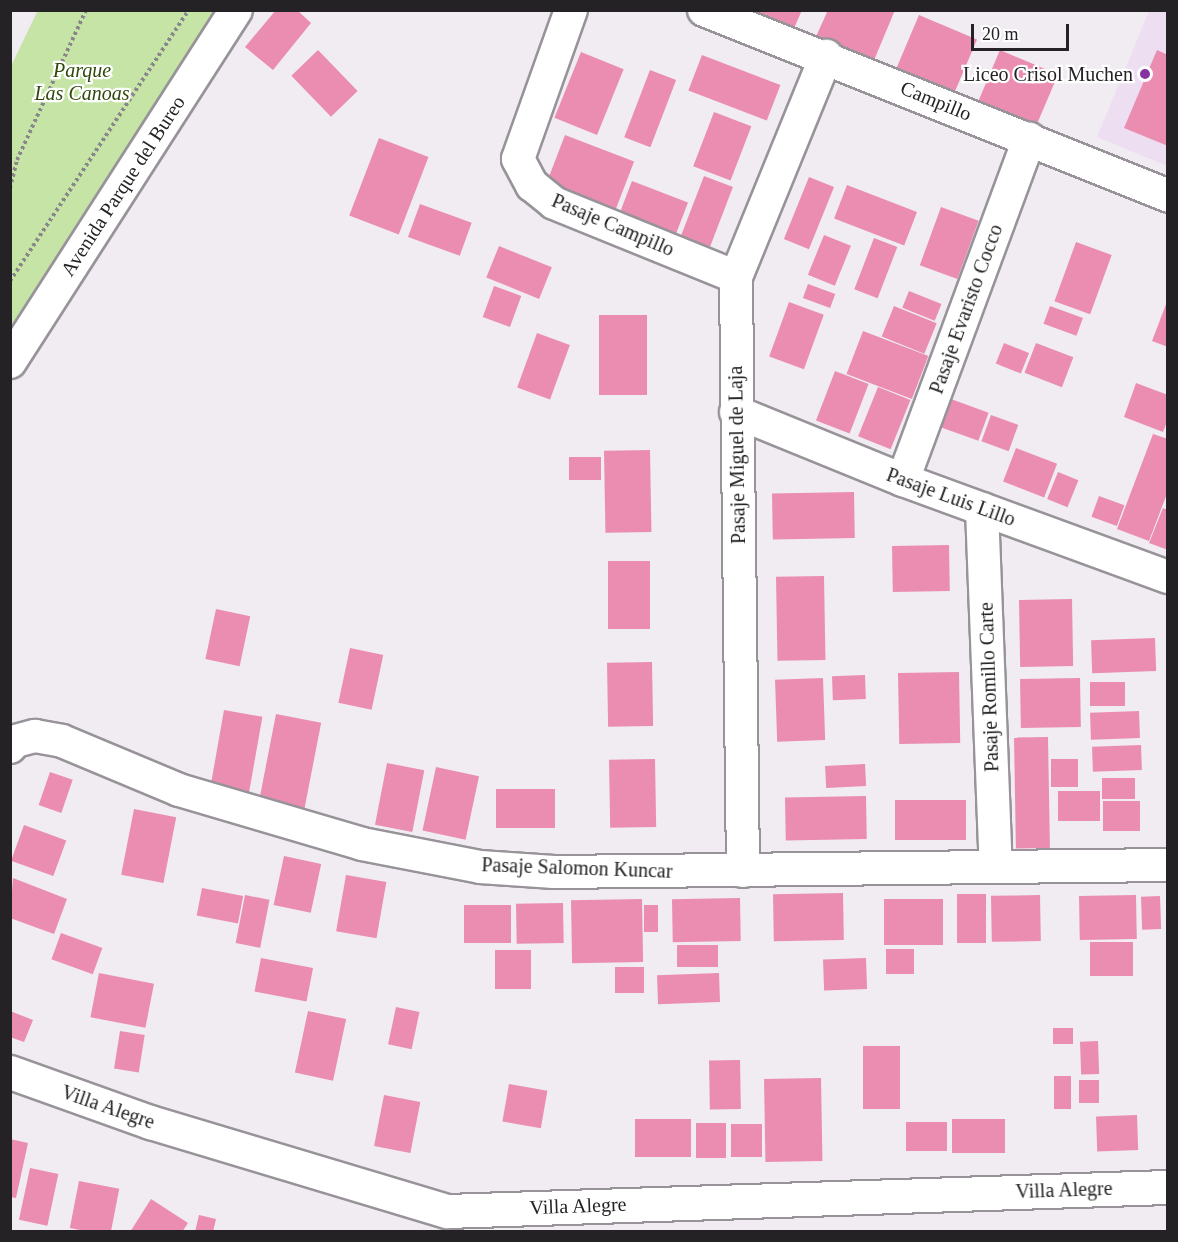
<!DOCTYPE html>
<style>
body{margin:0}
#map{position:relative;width:1178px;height:1242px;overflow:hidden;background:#f0ecf2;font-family:"Times New Roman",serif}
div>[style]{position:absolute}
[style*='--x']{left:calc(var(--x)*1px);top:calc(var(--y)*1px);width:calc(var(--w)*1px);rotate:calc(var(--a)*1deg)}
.education>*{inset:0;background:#eddef1}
.green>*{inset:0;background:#c5e4a5}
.building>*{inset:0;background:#ea8db1;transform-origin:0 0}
.path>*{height:4px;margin-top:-2px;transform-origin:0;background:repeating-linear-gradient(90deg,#8a878b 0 3px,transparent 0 6px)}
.roads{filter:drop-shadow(2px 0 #979399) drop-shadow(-2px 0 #979399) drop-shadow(0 2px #979399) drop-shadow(0 -2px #979399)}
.street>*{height:32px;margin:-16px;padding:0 16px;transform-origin:16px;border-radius:16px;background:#fff}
.secondary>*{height:33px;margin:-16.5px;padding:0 16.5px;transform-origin:16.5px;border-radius:16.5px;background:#fff}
.dots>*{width:16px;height:16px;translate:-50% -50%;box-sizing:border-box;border:3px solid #fff;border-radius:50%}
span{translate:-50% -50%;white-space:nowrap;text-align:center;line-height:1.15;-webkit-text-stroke:4.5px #fff;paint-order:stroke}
.park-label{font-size:20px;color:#304809;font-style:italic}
.poi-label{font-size:20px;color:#242224}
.right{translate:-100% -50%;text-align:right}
.street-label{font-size:20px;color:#242224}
.frame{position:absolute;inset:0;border:12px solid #242224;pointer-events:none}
.scale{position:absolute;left:971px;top:24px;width:98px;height:27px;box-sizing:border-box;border:3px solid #242224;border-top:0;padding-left:8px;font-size:18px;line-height:21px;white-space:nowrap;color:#242224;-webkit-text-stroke:4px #fff;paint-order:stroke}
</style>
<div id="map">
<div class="education">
<i style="clip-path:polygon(1149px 11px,1167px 11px,1167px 166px,1097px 137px)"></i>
</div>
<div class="green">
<i style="clip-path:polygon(38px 10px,214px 11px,11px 326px,11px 66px)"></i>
</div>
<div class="building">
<i style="clip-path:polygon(276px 10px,297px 10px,311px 23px,273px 70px,245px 47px)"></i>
<i style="clip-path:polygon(739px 10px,802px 10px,792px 33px)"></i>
<i style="clip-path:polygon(828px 10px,895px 10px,872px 65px,814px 41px)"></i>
<i style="left:919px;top:15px;width:63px;height:64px;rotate:23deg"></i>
<i style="left:318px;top:50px;width:57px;height:37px;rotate:46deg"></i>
<i style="left:1000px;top:50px;width:63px;height:55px;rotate:23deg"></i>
<i style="clip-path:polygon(1157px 50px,1168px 55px,1168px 146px,1124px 128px)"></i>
<i style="left:581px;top:52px;width:46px;height:71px;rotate:22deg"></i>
<i style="left:702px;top:55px;width:84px;height:38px;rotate:21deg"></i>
<i style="left:650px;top:70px;width:28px;height:72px;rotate:21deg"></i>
<i style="left:714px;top:112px;width:40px;height:58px;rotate:21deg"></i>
<i style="left:565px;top:135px;width:74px;height:52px;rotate:21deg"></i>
<i style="left:379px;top:138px;width:53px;height:83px;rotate:21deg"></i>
<i style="left:704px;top:176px;width:31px;height:66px;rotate:21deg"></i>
<i style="left:809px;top:177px;width:27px;height:67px;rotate:22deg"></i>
<i style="left:632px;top:181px;width:60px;height:38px;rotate:21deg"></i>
<i style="left:847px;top:185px;width:75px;height:36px;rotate:21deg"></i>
<i style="left:420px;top:204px;width:55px;height:35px;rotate:20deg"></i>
<i style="left:941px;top:207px;width:40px;height:62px;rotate:20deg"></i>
<i style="left:824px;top:235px;width:29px;height:43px;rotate:22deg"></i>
<i style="left:874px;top:238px;width:25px;height:55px;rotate:21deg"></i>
<i style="left:1076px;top:242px;width:38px;height:63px;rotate:20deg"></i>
<i style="left:499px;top:246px;width:57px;height:34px;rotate:22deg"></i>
<i style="left:808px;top:284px;width:29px;height:15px;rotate:20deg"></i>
<i style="left:494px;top:286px;width:29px;height:33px;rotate:20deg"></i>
<i style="left:909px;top:291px;width:35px;height:18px;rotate:22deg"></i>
<i style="clip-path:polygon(1168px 299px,1168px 347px,1152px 341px)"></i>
<i style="left:789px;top:302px;width:37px;height:58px;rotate:20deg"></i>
<i style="left:894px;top:306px;width:46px;height:33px;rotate:22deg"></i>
<i style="left:1050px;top:306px;width:35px;height:19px;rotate:20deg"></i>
<i style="left:599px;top:315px;width:48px;height:80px"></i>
<i style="left:863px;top:331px;width:70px;height:46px;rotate:21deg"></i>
<i style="left:537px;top:333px;width:35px;height:58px;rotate:20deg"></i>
<i style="left:1004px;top:343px;width:27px;height:22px;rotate:22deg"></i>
<i style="left:1036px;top:343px;width:40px;height:32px;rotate:21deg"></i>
<i style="left:835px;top:371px;width:36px;height:53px;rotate:21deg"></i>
<i style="clip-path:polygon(1136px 383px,1168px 395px,1168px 419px,1163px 432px,1124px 417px)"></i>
<i style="left:878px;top:387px;width:35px;height:53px;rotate:22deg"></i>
<i style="left:951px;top:399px;width:40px;height:30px;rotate:20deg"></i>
<i style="left:991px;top:415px;width:29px;height:28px;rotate:20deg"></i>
<i style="clip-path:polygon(1153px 434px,1168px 439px,1168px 491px,1149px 541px,1117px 529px)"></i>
<i style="left:1016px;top:448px;width:44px;height:36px;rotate:21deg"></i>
<i style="left:650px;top:450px;width:82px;height:46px;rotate:89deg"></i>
<i style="left:601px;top:457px;width:23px;height:32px;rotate:90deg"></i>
<i style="left:1058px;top:472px;width:22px;height:29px;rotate:22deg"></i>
<i style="left:854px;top:492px;width:46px;height:82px;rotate:89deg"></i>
<i style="left:1099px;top:496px;width:27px;height:22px;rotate:20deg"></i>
<i style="clip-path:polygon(1163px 508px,1168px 510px,1168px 550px,1149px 543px)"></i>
<i style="left:949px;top:545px;width:46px;height:57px;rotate:89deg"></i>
<i style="left:608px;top:561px;width:42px;height:68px"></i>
<i style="left:824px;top:576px;width:84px;height:48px;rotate:89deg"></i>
<i style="left:1072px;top:599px;width:67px;height:53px;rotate:89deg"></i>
<i style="left:216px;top:609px;width:35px;height:51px;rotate:12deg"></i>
<i style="left:1155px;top:638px;width:33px;height:64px;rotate:88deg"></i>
<i style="left:350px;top:648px;width:34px;height:56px;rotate:12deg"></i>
<i style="left:652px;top:662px;width:64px;height:45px;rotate:89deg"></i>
<i style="left:959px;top:672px;width:71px;height:61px;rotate:89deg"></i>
<i style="left:865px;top:675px;width:24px;height:33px;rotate:88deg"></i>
<i style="left:823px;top:678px;width:62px;height:48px;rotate:88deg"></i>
<i style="left:1080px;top:678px;width:49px;height:60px;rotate:89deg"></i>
<i style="left:1090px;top:682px;width:35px;height:24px"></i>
<i style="left:224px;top:710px;width:39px;height:80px;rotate:10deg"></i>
<i style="left:1139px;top:711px;width:27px;height:49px;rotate:88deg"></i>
<i style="left:276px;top:714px;width:46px;height:87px;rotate:11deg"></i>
<i style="left:1048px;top:737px;width:111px;height:34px;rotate:89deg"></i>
<i style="left:1141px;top:745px;width:25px;height:49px;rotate:88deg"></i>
<i style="left:655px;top:759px;width:68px;height:46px;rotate:89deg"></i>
<i style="left:1051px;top:759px;width:27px;height:28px"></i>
<i style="left:387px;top:763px;width:38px;height:63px;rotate:11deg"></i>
<i style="left:865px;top:764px;width:22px;height:40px;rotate:87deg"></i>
<i style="left:436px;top:767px;width:44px;height:65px;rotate:12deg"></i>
<i style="left:50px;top:772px;width:24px;height:35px;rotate:19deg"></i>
<i style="left:1102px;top:778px;width:33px;height:21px"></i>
<i style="left:555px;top:789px;width:39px;height:59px;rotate:90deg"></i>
<i style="left:1058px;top:791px;width:42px;height:30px"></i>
<i style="left:866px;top:796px;width:43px;height:81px;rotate:89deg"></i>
<i style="left:966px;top:800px;width:40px;height:71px;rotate:90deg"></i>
<i style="left:1103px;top:801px;width:37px;height:30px"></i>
<i style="left:134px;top:809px;width:43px;height:67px;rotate:11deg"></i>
<i style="left:24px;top:825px;width:45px;height:38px;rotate:20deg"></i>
<i style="left:284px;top:856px;width:38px;height:50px;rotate:12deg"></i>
<i style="left:346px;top:875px;width:41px;height:57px;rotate:10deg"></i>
<i style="clip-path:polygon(13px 878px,67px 899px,54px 934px,10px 918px)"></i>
<i style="left:202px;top:888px;width:42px;height:28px;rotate:11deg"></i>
<i style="left:843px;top:893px;width:47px;height:70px;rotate:89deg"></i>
<i style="left:986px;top:894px;width:49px;height:29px;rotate:90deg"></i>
<i style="left:245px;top:895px;width:25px;height:49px;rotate:11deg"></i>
<i style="left:1040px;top:895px;width:46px;height:49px;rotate:89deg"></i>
<i style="left:1136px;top:895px;width:44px;height:57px;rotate:89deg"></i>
<i style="left:1160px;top:896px;width:33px;height:19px;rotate:88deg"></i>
<i style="left:740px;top:898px;width:43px;height:68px;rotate:89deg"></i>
<i style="left:642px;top:899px;width:63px;height:71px;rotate:89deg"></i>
<i style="left:943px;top:899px;width:46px;height:59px;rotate:90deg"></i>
<i style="left:563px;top:903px;width:40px;height:47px;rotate:89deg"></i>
<i style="left:511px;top:905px;width:38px;height:47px;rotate:90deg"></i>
<i style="left:644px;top:905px;width:14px;height:27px"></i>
<i style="left:61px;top:933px;width:44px;height:28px;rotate:20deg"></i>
<i style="left:1090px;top:942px;width:43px;height:34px"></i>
<i style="left:718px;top:945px;width:22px;height:41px;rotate:90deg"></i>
<i style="left:886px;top:949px;width:28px;height:25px"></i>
<i style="left:495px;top:950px;width:36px;height:39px"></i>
<i style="left:261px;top:958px;width:53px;height:34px;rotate:11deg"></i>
<i style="left:866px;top:958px;width:31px;height:43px;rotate:88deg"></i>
<i style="left:644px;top:967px;width:26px;height:29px;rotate:90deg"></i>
<i style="left:99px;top:973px;width:56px;height:45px;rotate:11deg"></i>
<i style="left:719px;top:973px;width:29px;height:62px;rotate:88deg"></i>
<i style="left:396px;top:1007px;width:24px;height:38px;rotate:12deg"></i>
<i style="clip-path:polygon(10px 1011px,33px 1020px,24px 1042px,10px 1037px)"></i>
<i style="left:308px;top:1011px;width:39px;height:63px;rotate:12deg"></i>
<i style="left:1073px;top:1028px;width:16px;height:20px;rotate:90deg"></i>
<i style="left:120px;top:1031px;width:25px;height:38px;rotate:9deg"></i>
<i style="left:1098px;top:1041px;width:33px;height:18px;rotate:88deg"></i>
<i style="left:863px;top:1046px;width:37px;height:63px"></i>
<i style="left:740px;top:1060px;width:49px;height:31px;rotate:89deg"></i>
<i style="left:1054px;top:1076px;width:17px;height:33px"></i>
<i style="left:821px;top:1078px;width:83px;height:57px;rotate:89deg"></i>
<i style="left:1079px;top:1080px;width:20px;height:23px"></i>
<i style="left:509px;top:1084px;width:39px;height:38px;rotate:10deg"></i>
<i style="left:384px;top:1095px;width:37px;height:52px;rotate:11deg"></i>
<i style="left:1137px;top:1115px;width:35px;height:41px;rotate:88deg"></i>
<i style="left:691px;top:1119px;width:38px;height:56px;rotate:90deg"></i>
<i style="left:952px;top:1119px;width:53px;height:34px"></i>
<i style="left:947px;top:1122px;width:29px;height:41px;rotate:90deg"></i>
<i style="left:696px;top:1123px;width:30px;height:35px"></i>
<i style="left:762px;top:1124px;width:33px;height:31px;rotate:90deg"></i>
<i style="clip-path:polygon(10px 1139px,28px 1143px,16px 1198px,10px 1197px)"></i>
<i style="left:30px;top:1168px;width:29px;height:53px;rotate:12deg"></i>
<i style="left:79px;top:1181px;width:41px;height:48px;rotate:11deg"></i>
<i style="clip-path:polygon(151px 1199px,188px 1223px,182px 1232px,130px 1232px)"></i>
<i style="clip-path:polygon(199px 1215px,216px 1219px,213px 1232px,195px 1232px)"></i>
</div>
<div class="path">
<i style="--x:10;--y:188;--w:29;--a:-76"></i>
<i style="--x:17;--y:160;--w:165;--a:-65.3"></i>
<i style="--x:10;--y:281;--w:325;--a:-56.6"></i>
</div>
<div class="roads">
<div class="street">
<i style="--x:571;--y:10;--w:158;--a:109.6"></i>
<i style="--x:518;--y:159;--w:30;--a:62"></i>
<i style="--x:532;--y:185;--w:28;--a:39"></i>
<i style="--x:554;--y:203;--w:196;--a:22.1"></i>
<i style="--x:704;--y:10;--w:500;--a:21.8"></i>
<i style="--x:10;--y:362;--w:418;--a:-57.3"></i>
<i style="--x:736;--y:412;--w:180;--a:22.2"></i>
<i style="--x:903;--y:480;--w:282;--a:20.1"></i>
<i style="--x:903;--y:480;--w:364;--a:-69.7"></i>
<i style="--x:982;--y:509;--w:357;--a:87.8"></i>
<i style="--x:10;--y:747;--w:5;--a:-68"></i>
<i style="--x:12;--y:742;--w:24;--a:-15"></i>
<i style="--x:35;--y:736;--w:27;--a:10"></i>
<i style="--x:62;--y:741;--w:127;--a:22.7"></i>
<i style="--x:179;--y:790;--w:191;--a:16.4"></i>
<i style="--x:362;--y:844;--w:120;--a:11"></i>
<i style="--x:480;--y:867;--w:74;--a:3.9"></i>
<i style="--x:554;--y:872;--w:614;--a:-0.65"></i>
<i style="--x:743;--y:871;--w:594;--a:-90.68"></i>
<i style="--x:736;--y:277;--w:239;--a:-67.8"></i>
</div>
<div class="secondary">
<i style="--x:10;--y:1072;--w:149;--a:19.7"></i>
<i style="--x:150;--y:1122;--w:310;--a:16.7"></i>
<i style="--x:447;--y:1211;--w:721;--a:-1.91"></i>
</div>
</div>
<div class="dots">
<i style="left:1145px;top:74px;background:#8633a1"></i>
</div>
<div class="park-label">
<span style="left:82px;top:82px">Parque<br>Las Canoas</span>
</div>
<div class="poi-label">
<span class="right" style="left:1133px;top:74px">Liceo Crisol Muchen</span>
</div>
<div class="street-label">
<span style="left:936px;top:101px;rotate:22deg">Campillo</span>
<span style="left:123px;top:186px;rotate:-57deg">Avenida Parque del Bureo</span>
<span style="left:613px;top:225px;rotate:23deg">Pasaje Campillo</span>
<span style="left:966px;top:309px;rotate:-70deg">Pasaje Evaristo Cocco</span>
<span style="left:737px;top:455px;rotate:-91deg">Pasaje Miguel de Laja</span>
<span style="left:951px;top:497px;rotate:20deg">Pasaje Luis Lillo</span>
<span style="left:989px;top:687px;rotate:-92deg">Pasaje Romillo Carte</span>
<span style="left:577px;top:868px;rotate:2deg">Pasaje Salomon Kuncar</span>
<span style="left:108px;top:1107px;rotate:19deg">Villa Alegre</span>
<span style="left:1064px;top:1190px;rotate:-2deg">Villa Alegre</span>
<span style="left:578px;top:1206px;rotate:-2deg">Villa Alegre</span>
</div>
<div class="frame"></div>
<div class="scale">20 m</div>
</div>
